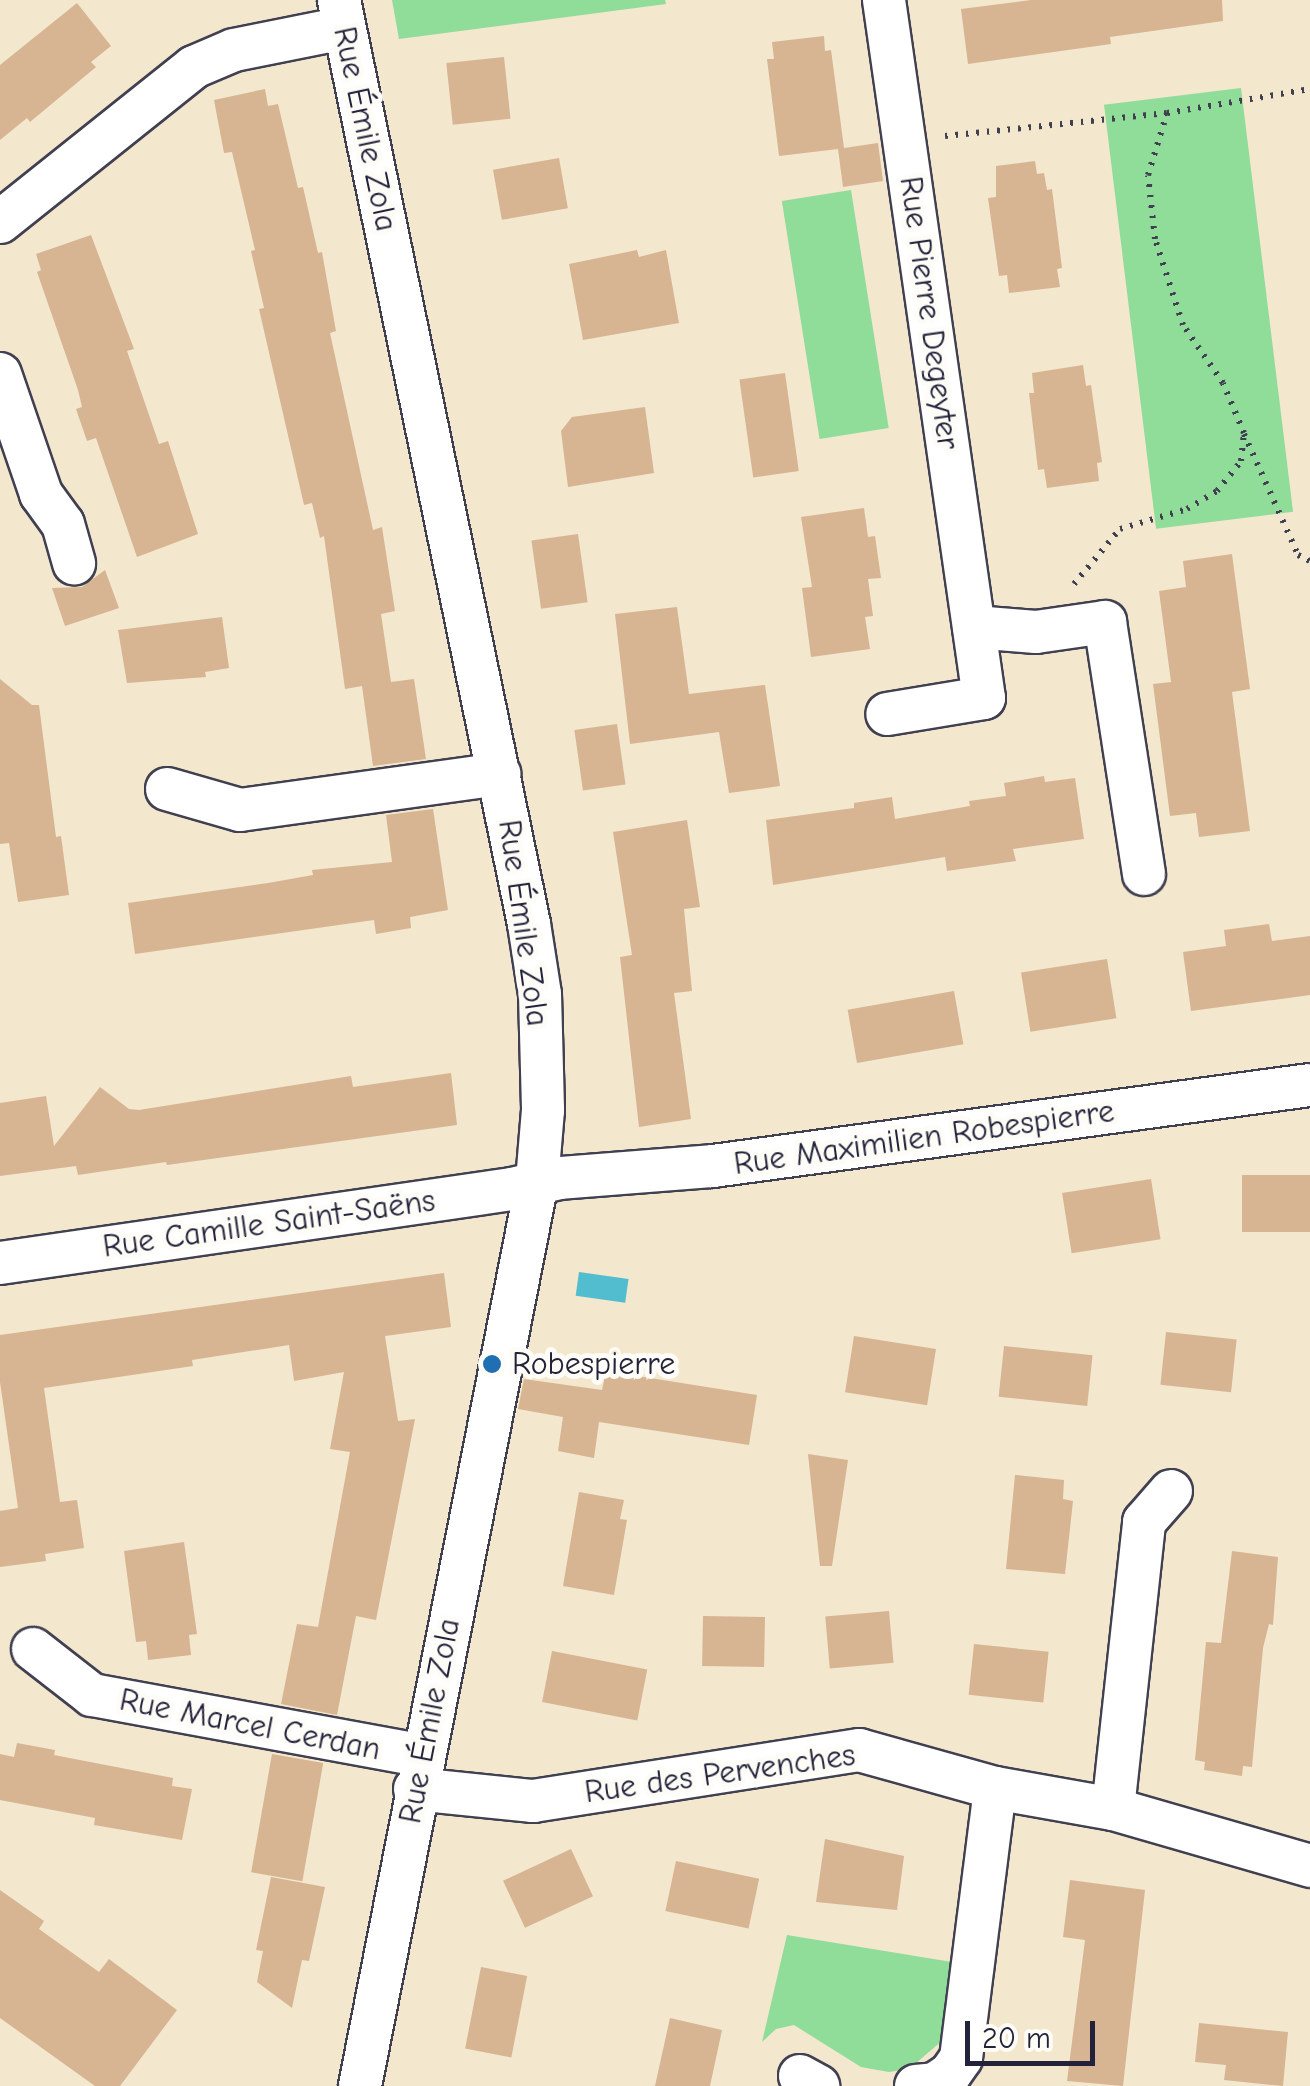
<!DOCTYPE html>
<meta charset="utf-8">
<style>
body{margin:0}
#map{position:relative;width:1310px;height:2086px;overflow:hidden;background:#f3e7ce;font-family:"Comic Neue",sans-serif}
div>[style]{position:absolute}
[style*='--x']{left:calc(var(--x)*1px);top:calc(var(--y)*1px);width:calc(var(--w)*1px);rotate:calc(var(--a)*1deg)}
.green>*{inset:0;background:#90dc99;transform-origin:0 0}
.water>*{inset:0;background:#53bdd0;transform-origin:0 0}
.building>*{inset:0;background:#d7b492;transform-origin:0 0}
.path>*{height:6px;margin-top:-3px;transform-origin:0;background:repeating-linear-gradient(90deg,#414051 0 2.5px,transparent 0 10.5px)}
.roads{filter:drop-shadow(2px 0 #414051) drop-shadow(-2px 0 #414051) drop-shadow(0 2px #414051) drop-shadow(0 -2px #414051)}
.minor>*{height:42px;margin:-21px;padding:0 21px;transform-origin:21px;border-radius:21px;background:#fff}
.dots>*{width:28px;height:28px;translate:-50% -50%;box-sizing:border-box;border:5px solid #fdfcf7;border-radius:50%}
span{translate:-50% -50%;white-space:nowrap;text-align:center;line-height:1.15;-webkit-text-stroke:10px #fdfcf7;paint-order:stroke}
.street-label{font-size:32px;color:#22223b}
.poi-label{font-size:32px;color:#22223b}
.left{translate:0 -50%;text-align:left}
.scale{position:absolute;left:965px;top:2021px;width:130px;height:45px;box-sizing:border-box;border:5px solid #22223b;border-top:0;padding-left:12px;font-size:30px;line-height:35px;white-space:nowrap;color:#22223b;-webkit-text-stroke:8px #fdfcf7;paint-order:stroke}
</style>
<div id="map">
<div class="green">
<i style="clip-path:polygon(392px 0,665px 0,666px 4px,399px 39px)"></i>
<i style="left:1241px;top:88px;width:427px;height:138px;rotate:83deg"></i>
<i style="left:851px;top:190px;width:241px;height:70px;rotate:81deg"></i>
<i style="clip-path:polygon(787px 1935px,952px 1962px,943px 2040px,909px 2069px,889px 2072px,861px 2067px,794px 2025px,776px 2029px,762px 2042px)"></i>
</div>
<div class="water">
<i style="left:579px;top:1272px;width:50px;height:24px;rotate:8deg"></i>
</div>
<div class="building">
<i style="clip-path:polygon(1031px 0,1222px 0,1223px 21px,1110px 37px,1111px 44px,968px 64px,961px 9px)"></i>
<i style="clip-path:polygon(77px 3px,111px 46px,91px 62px,96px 67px,30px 122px,27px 118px,0 140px,0 65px)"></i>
<i style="clip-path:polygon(824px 36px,825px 51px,831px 50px,844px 148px,878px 143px,883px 181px,843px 187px,838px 149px,779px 156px,767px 59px,774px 59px,772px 42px)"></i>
<i style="left:504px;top:57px;width:62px;height:58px;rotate:84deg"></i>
<i style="clip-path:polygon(265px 89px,268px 106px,278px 104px,298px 188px,303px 187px,318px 253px,322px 252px,336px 331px,330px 333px,373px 530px,382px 527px,395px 611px,381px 614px,391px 682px,414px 679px,426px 759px,373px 766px,362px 686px,345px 689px,324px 536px,320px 538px,312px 503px,304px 505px,259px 309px,264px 308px,251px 251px,255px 250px,232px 152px,224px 153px,214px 100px)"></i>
<i style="left:559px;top:158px;width:51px;height:67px;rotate:80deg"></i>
<i style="clip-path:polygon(1035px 161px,1037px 174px,1044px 173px,1047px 190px,1052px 189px,1062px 268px,1057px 269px,1060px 287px,1009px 293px,1007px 275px,999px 276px,988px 198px,996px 197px,996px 166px)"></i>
<i style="clip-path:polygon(91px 235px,134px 349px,127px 351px,159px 444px,168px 441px,198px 534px,137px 557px,96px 438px,87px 441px,76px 409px,82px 407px,78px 390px,37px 272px,41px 270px,36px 254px)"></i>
<i style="clip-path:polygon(637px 250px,639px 257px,666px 250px,679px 323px,583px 340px,569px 264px)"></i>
<i style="clip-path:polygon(1083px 365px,1086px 386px,1091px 385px,1102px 462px,1097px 463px,1099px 481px,1047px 488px,1044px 469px,1038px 470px,1029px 393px,1034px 393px,1032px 373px)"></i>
<i style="left:785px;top:373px;width:99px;height:46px;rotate:82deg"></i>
<i style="clip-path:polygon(645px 407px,654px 473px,568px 487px,561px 431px,572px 417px)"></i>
<i style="clip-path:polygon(864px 508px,868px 537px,875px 536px,881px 578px,868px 579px,873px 616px,865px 617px,870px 649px,811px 657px,802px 588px,812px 587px,801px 517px)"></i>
<i style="left:578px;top:534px;width:69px;height:47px;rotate:82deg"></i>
<i style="clip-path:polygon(1232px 554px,1250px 689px,1232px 692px,1250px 831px,1199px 837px,1196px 813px,1170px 816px,1153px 684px,1171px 682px,1159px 591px,1186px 587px,1183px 561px)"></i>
<i style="clip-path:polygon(105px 570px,119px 608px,65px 626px,52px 588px,82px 587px)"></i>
<i style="clip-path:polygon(677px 607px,689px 694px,765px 685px,780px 786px,729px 793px,719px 732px,630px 744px,615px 614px)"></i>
<i style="clip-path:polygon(222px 617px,229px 668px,205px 672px,206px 677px,127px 683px,118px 630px)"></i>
<i style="clip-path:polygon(0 679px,32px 705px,39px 705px,56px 837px,61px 836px,69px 895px,18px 902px,9px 843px,0 844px)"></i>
<i style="left:617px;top:724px;width:61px;height:43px;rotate:82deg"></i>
<i style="clip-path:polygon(1044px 776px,1045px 782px,1075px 778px,1084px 839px,1013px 849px,1016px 861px,947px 871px,945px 857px,773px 885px,766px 820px,854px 808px,854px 803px,892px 797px,895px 819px,970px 806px,969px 801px,1006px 796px,1004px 783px)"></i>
<i style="clip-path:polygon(433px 809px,448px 910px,410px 917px,411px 928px,376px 934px,374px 920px,135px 954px,128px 903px,268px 883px,313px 875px,312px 870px,392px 862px,386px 815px)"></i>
<i style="clip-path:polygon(687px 820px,700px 907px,684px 909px,692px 991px,674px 993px,691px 1119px,639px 1127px,620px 957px,632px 955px,613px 832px)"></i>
<i style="clip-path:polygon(1269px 924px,1272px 941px,1310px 936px,1310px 995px,1191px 1011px,1183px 952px,1226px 946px,1224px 930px)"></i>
<i style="left:1107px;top:959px;width:60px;height:87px;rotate:81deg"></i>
<i style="left:954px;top:991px;width:54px;height:108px;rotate:80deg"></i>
<i style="clip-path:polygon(451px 1073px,457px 1125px,167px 1165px,166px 1162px,78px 1175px,76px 1166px,0 1176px,0 1103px,46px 1096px,54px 1146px,100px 1087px,129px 1109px,139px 1110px,351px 1076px,353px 1087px)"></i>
<i style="left:1310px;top:1175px;width:57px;height:68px;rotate:90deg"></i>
<i style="left:1151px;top:1179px;width:61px;height:90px;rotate:81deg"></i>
<i style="clip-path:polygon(444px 1273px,451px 1327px,385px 1336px,398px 1421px,415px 1419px,376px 1620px,356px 1616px,337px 1715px,281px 1704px,297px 1624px,318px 1627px,350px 1452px,330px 1449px,344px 1372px,294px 1381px,289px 1345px,192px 1360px,193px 1366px,44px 1388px,60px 1502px,77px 1500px,84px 1548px,45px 1554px,46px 1561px,0 1567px,0 1511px,18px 1508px,0 1382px,0 1335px)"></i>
<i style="left:1166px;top:1332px;width:71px;height:53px;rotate:6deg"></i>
<i style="left:854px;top:1336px;width:83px;height:57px;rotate:9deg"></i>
<i style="left:1004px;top:1346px;width:89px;height:51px;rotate:6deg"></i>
<i style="clip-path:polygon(606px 1371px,757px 1395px,749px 1445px,599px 1422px,594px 1458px,558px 1451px,563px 1417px,518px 1409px,524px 1379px,602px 1390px)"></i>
<i style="clip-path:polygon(808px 1454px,848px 1460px,832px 1566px,820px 1566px)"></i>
<i style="clip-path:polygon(1015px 1475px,1064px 1480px,1063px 1499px,1073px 1501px,1065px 1574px,1006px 1569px)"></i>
<i style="clip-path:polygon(579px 1492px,624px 1500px,620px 1519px,627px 1520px,614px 1595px,563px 1586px)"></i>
<i style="clip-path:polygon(184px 1542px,197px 1634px,189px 1635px,191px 1655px,148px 1660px,146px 1641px,136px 1642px,124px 1551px)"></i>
<i style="clip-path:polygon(1232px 1551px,1278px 1557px,1273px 1625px,1269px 1624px,1263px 1648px,1252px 1767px,1243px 1766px,1242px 1776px,1204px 1770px,1205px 1762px,1195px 1760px,1206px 1642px,1221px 1643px)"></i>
<i style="left:889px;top:1611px;width:52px;height:64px;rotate:85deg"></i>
<i style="left:703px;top:1616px;width:62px;height:50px;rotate:1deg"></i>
<i style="left:974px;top:1644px;width:75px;height:51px;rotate:6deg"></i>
<i style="left:552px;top:1651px;width:97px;height:52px;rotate:11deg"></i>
<i style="clip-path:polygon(17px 1743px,55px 1750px,54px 1755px,173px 1778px,172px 1786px,192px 1789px,182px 1840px,94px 1825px,95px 1818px,0 1800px,0 1754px,14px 1757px)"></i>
<i style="left:272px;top:1754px;width:52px;height:120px;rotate:10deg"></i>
<i style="clip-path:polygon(825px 1839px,904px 1856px,897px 1910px,816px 1902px)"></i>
<i style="left:571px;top:1849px;width:52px;height:75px;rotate:65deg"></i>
<i style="left:676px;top:1861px;width:85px;height:51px;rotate:12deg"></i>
<i style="clip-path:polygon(271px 1877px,325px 1887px,309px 1961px,302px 1960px,292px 2008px,257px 1982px,263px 1951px,256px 1950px)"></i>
<i style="clip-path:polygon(1070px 1880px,1145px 1890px,1123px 2086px,1067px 2081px,1085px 1940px,1063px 1937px)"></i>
<i style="clip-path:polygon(0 1890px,44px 1921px,39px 1929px,99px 1972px,109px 1959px,177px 2010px,120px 2086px,95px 2086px,0 2018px)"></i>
<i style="left:481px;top:1967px;width:47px;height:83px;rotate:11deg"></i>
<i style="clip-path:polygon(670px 2018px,722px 2030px,710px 2086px,655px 2086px)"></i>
<i style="clip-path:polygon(1199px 2023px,1288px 2032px,1283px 2086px,1224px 2080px,1226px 2065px,1195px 2062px)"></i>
</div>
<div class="path">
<i style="--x:945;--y:136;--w:223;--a:-5.9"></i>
<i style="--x:1167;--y:113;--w:145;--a:-9.5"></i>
<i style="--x:1244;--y:434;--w:133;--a:65.9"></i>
<i style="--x:1298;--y:555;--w:13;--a:27"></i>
<i style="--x:1074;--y:584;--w:72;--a:-50.1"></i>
<i style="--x:1120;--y:529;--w:70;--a:-16.6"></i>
<i style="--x:1187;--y:509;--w:35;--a:-31"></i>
<i style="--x:1217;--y:491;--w:38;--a:-51"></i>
<i style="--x:1241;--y:461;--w:28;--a:-84"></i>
<i style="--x:1244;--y:433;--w:54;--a:-112.8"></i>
<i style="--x:1223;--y:383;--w:70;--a:-124.6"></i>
<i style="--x:1183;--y:325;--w:90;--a:-108"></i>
<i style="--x:1155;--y:239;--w:64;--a:-96.2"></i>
<i style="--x:1148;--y:175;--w:65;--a:-73"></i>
</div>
<div class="roads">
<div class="minor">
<i style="--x:339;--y:0;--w:943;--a:78.38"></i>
<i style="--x:529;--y:924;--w:71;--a:81.1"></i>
<i style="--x:540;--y:994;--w:116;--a:88.5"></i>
<i style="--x:543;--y:1110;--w:72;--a:94.8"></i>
<i style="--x:537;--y:1182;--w:921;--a:101.08"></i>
<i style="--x:884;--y:0;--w:705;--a:81.85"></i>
<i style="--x:984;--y:698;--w:98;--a:170.6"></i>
<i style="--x:0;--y:222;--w:248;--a:-38.6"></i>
<i style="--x:194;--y:67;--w:43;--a:-23"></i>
<i style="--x:234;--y:50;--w:112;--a:-11.3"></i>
<i style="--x:0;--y:374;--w:127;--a:71.1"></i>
<i style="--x:41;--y:494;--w:37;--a:54"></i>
<i style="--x:63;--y:524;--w:41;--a:74.2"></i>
<i style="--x:974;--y:627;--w:62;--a:4.6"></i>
<i style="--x:1036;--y:632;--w:70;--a:-8.2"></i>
<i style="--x:1105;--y:622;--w:255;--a:81.2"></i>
<i style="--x:167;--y:789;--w:76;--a:16"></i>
<i style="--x:240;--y:810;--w:262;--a:-7.9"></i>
<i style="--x:0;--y:1263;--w:517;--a:-8.22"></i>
<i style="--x:512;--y:1189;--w:49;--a:-12.9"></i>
<i style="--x:560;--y:1178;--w:153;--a:-4.5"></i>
<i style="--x:713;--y:1166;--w:602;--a:-7.73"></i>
<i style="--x:33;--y:1649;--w:75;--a:37.9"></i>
<i style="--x:92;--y:1695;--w:337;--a:10.4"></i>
<i style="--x:415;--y:1789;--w:119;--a:5.8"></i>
<i style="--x:533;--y:1801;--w:330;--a:-8.9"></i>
<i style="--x:859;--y:1750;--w:141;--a:15.6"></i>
<i style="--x:995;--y:1788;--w:120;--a:10.1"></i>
<i style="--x:1113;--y:1809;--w:205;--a:16.1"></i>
<i style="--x:1113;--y:1809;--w:289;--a:-83.8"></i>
<i style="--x:1144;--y:1522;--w:41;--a:-48.9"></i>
<i style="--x:800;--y:2076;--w:21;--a:29"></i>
<i style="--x:916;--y:2086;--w:19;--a:-6"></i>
<i style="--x:935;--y:2084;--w:18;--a:-34"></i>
<i style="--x:950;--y:2074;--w:19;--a:-55"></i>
<i style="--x:961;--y:2058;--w:272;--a:-82.8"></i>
</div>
</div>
<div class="dots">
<i style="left:492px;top:1364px;background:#1f6fb2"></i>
</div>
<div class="street-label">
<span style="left:365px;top:129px;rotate:78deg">Rue Émile Zola</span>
<span style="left:929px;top:313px;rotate:82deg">Rue Pierre Degeyter</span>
<span style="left:523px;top:923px;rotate:82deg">Rue Émile Zola</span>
<span style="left:924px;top:1138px;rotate:-8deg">Rue Maximilien Robespierre</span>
<span style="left:269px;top:1224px;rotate:-8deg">Rue Camille Saint-Saëns</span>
<span style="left:430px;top:1721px;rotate:-79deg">Rue Émile Zola</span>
<span style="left:250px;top:1725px;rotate:11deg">Rue Marcel Cerdan</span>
<span style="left:720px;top:1774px;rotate:-8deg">Rue des Pervenches</span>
</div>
<div class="poi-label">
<span class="left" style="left:512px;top:1364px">Robespierre</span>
</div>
<div class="scale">20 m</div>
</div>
